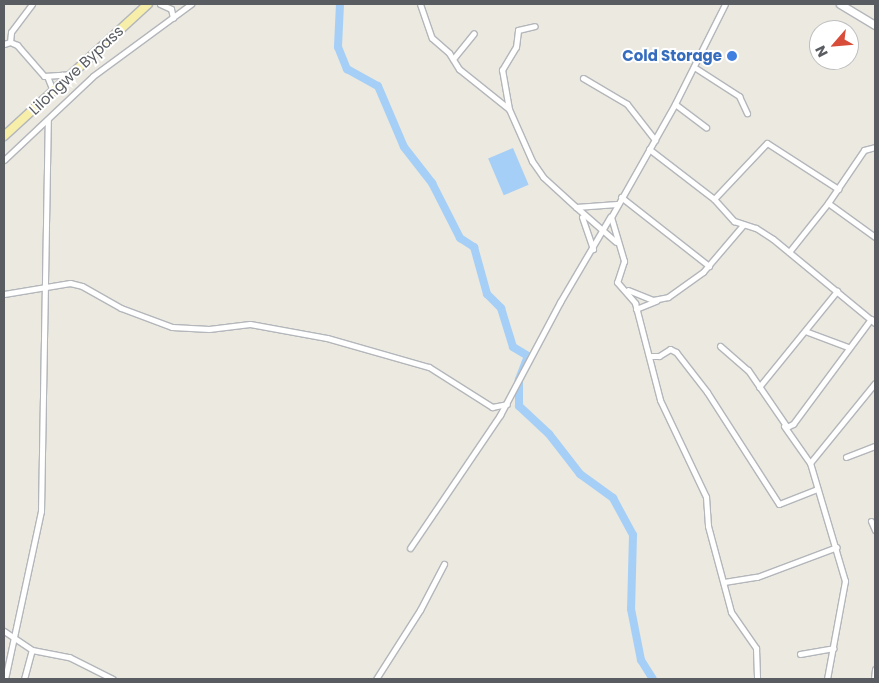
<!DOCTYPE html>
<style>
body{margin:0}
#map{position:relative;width:879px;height:683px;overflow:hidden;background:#ebe9e0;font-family:Poppins,sans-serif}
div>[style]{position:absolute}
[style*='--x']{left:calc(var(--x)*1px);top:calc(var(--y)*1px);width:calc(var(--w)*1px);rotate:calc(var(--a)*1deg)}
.water>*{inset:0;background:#a5cff6;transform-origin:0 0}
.river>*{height:8px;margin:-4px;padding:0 4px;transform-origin:4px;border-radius:4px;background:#a5cff6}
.roads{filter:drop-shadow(1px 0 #b3b6ba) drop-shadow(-1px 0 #b3b6ba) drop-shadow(0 1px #b3b6ba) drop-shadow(0 -1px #b3b6ba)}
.minor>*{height:5px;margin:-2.5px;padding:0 2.5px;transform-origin:2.5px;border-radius:2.5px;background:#fff}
.secondary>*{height:7px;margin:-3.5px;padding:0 3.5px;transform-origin:3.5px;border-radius:3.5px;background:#fff}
.primary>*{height:8px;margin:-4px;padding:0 4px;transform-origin:4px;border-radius:4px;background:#f7eea9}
.dots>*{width:14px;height:14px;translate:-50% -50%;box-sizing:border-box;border:2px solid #fff;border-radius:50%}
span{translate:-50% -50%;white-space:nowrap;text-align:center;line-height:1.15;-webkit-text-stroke:4px #fff;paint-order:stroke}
.shop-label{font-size:15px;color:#366cbe;font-weight:700}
.right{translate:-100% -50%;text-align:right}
.street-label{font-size:15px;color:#595c60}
.frame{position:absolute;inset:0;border:5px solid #595c60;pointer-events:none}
.north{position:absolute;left:809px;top:20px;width:50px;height:50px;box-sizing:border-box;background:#fff;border:1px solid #bdbebf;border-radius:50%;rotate:243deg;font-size:14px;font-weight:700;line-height:20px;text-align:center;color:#595c60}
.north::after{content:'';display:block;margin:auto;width:18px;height:22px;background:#d84d39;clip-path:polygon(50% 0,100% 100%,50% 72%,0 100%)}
</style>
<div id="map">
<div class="water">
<i style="left:513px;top:148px;width:40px;height:27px;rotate:67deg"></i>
</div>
<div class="river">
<i style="--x:340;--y:4;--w:43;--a:92.7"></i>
<i style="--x:338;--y:47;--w:24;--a:68"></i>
<i style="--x:347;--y:69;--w:35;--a:29"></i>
<i style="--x:378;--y:86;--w:66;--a:66.9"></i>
<i style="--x:404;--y:147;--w:46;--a:52.1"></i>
<i style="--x:432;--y:183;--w:62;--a:63"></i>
<i style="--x:460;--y:238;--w:17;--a:33"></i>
<i style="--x:474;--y:247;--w:49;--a:74.5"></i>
<i style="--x:487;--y:294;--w:20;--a:45"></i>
<i style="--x:501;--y:308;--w:41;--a:72.9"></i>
<i style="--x:513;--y:347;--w:17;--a:31"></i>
<i style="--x:528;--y:356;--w:26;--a:111"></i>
<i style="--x:519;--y:380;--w:26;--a:90"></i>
<i style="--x:519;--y:406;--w:41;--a:43"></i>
<i style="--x:549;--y:434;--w:51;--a:52.2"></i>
<i style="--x:580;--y:474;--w:41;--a:36"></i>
<i style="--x:613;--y:498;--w:42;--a:61.6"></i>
<i style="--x:633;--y:535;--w:74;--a:91.5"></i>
<i style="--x:631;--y:609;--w:52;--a:78.9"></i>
<i style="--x:641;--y:660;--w:22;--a:58"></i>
</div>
<div class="roads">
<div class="minor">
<i style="--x:160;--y:4;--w:12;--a:24"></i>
<i style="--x:171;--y:9;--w:9;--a:77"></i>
<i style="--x:420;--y:4;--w:36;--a:71"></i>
<i style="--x:432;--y:38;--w:23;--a:41"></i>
<i style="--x:449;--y:53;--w:19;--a:58"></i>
<i style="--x:459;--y:69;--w:64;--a:38.7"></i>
<i style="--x:509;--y:109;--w:57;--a:66.1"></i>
<i style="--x:532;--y:161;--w:19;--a:55"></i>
<i style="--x:543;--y:177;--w:45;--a:42.3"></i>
<i style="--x:576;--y:207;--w:41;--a:-4.2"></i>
<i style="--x:725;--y:4;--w:112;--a:116.6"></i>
<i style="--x:675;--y:104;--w:130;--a:119.5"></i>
<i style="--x:611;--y:217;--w:46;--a:73.5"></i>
<i style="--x:624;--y:261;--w:22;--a:108"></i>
<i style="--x:617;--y:282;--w:28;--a:49"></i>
<i style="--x:635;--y:303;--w:100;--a:75.5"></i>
<i style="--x:660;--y:400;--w:107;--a:64.6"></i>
<i style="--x:706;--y:497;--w:29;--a:86"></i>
<i style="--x:708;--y:526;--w:89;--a:75"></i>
<i style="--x:731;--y:612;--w:44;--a:55.2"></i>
<i style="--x:756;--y:648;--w:31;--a:88"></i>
<i style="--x:10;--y:42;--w:10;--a:-84"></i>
<i style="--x:11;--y:32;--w:35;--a:-53"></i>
<i style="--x:4;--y:44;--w:6;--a:-18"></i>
<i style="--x:10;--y:42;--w:8;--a:23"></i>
<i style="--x:17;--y:45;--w:41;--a:48.9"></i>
<i style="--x:44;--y:76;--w:26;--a:-4"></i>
<i style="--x:453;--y:59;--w:33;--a:-51"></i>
<i style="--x:694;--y:67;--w:54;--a:32.8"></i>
<i style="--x:739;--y:96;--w:19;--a:65"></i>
<i style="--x:47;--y:76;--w:16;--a:68"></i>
<i style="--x:583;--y:78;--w:51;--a:30.6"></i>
<i style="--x:627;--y:104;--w:46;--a:52.1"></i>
<i style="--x:675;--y:104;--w:39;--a:37"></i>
<i style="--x:509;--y:109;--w:40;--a:-100"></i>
<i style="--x:502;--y:70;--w:27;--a:-59"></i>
<i style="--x:516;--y:47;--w:17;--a:-83"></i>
<i style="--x:518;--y:30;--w:17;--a:-13"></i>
<i style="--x:649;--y:149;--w:82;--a:37.6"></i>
<i style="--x:714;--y:199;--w:30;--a:48"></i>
<i style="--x:734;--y:221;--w:23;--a:18"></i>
<i style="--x:756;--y:228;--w:20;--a:33"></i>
<i style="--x:773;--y:239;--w:132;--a:39.5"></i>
<i style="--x:4;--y:160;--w:122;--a:-43.3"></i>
<i style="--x:93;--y:76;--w:122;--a:-36.3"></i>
<i style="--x:621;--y:197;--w:112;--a:38.1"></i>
<i style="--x:714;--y:199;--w:77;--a:-46.6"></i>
<i style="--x:767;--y:143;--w:85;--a:32.9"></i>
<i style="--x:828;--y:203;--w:58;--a:35.9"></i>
<i style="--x:576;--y:207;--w:53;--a:41.2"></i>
<i style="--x:582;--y:217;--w:34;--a:71"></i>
<i style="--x:789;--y:252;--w:63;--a:-51.5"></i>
<i style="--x:828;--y:203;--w:64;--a:-55.8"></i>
<i style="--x:864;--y:150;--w:11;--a:-15"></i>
<i style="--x:628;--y:290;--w:27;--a:22"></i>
<i style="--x:653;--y:300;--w:15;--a:-11"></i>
<i style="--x:668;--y:297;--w:43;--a:-35.5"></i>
<i style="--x:703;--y:272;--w:62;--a:-49.6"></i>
<i style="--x:4;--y:294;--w:67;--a:-9.5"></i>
<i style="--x:70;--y:283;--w:12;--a:14"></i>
<i style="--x:82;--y:286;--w:45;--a:29.4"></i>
<i style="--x:121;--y:308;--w:54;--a:20.4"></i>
<i style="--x:172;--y:327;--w:37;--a:3"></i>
<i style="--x:209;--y:329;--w:41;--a:-7"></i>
<i style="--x:250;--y:324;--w:78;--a:10.3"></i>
<i style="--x:327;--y:338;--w:106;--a:15.9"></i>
<i style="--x:429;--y:367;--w:75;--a:32.4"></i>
<i style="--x:492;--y:407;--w:15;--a:-11"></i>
<i style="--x:636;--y:309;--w:22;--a:-22"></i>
<i style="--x:805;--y:331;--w:46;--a:20.4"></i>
<i style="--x:720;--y:346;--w:37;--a:41"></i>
<i style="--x:748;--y:370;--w:69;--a:55.6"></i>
<i style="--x:787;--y:427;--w:7;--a:-27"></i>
<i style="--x:793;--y:424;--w:131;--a:-53.4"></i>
<i style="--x:651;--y:356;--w:8;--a:0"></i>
<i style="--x:659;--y:356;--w:13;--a:-32"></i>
<i style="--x:670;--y:349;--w:7;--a:27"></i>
<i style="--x:676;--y:352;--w:51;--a:52.2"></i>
<i style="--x:707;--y:392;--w:133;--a:57.3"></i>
<i style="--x:779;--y:504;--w:41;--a:-21.5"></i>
<i style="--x:759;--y:387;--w:124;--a:-50.9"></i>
<i style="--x:784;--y:426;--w:45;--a:54.9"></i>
<i style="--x:846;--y:457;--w:31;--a:-21"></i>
<i style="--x:871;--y:521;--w:10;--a:66"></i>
<i style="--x:410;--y:548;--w:161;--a:-55.9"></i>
<i style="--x:500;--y:415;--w:128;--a:-62"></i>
<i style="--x:560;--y:302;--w:99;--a:-59.5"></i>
<i style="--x:724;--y:582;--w:33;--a:-9"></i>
<i style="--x:757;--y:577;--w:85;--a:-20.6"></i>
<i style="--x:4;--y:631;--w:34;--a:34"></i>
<i style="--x:32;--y:650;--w:38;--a:11"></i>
<i style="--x:69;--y:657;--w:49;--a:26.6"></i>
<i style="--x:800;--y:654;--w:34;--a:-10"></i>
<i style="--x:5;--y:679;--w:172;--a:-77.9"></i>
<i style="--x:41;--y:511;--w:391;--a:-89"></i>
<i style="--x:24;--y:679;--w:30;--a:-75"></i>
<i style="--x:376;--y:679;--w:82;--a:-57.5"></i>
<i style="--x:420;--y:610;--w:52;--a:-62.4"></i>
<i style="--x:827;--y:679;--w:100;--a:-79.6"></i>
<i style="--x:845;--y:581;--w:123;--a:-106.5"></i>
<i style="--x:810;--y:463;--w:103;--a:-50.9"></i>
<i style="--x:874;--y:679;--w:10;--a:-84"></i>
</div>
<div class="secondary">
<i style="--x:840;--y:4;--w:41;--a:31"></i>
</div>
<div class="primary">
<i style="--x:4;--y:136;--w:195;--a:-42.5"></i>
</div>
</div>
<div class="dots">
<i style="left:732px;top:56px;background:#3f7fe0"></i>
</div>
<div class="shop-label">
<span class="right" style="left:722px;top:56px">Cold Storage</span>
</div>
<div class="street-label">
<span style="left:76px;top:70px;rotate:-43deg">Lilongwe Bypass</span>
</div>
<div class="frame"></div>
<div class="north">N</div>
</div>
